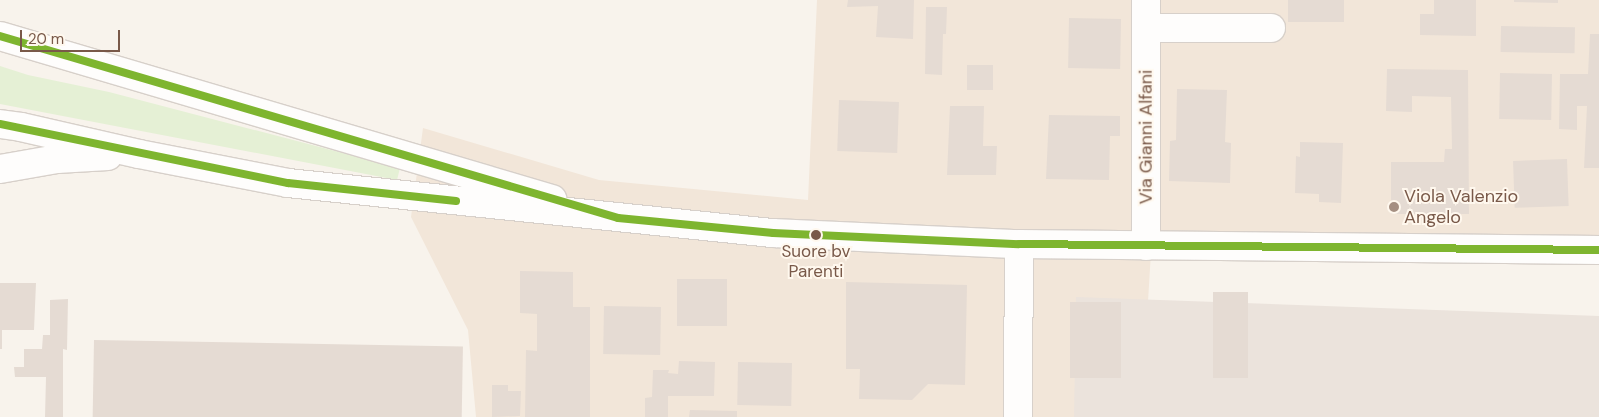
<!DOCTYPE html>
<style>
body{margin:0}
#map{position:relative;width:1599px;height:417px;overflow:hidden;background:#f8f3ec;font-family:"DM Sans",sans-serif}
div>[style]{position:absolute}
[style*='--x']{left:calc(var(--x)*1px);top:calc(var(--y)*1px);width:calc(var(--w)*1px);rotate:calc(var(--a)*1deg)}
.residential>*{inset:0;background:#f2e6d9}
.industrial>*{inset:0;background:#ebe3dc}
.green>*{inset:0;background:#e5f0d5}
.building>*{inset:0;background:#e5dbd3;transform-origin:0 0}
.roads{filter:drop-shadow(1px 0 #d7d0ca) drop-shadow(-1px 0 #d7d0ca) drop-shadow(0 1px #d7d0ca) drop-shadow(0 -1px #d7d0ca)}
.minor>*{height:28px;margin:-14px;padding:0 14px;transform-origin:14px;border-radius:14px;background:#fefdfc}
.bus-1>*{height:8px;margin:-4px;padding:0 4px;transform-origin:4px;border-radius:4px;background:#7eb52f}
.dots>*{width:14px;height:14px;translate:-50% -50%;box-sizing:border-box;border:2px solid #fff8ee;border-radius:50%}
span{translate:-50% -50%;white-space:nowrap;text-align:center;line-height:1.15;-webkit-text-stroke:4px #fff8ee;paint-order:stroke}
.bus-label{font-size:17px;color:#795949}
.street-label{font-size:18px;color:#795949}
.poi-label{font-size:18px;color:#795949}
.left{translate:0 -50%;text-align:left}
.scale{position:absolute;left:20px;top:30px;width:100px;height:22px;box-sizing:border-box;border:2px solid #795949;border-top:0;padding-left:6px;font-size:15px;line-height:18px;white-space:nowrap;color:#795949;-webkit-text-stroke:4px #fff8ee;paint-order:stroke}
</style>
<div id="map">
<div class="residential">
<i style="clip-path:polygon(817px 0,1599px 0,1599px 258px,1151px 252px,1141px 417px,476px 417px,468px 330px,411px 217px,423px 128px,599px 180px,808px 200px)"></i>
</div>
<div class="industrial">
<i style="clip-path:polygon(1076px 297px,1599px 316px,1599px 417px,1074px 417px)"></i>
</div>
<div class="green">
<i style="clip-path:polygon(0 66px,28px 75px,109px 92px,400px 168px,397px 180px,0 104px)"></i>
</div>
<div class="building">
<i style="clip-path:polygon(848px 0,914px 0,913px 39px,876px 37px,878px 6px,847px 7px)"></i>
<i style="left:1288px;top:0;width:56px;height:22px"></i>
<i style="clip-path:polygon(1434px 0,1476px 0,1476px 36px,1420px 35px,1420px 14px,1434px 14px)"></i>
<i style="clip-path:polygon(1514px 0,1558px 0,1558px 3px,1514px 2px)"></i>
<i style="clip-path:polygon(926px 7px,947px 7px,946px 34px,943px 34px,942px 75px,925px 74px)"></i>
<i style="left:1069px;top:18px;width:52px;height:50px;rotate:1deg"></i>
<i style="left:1501px;top:26px;width:74px;height:26px;rotate:1deg"></i>
<i style="clip-path:polygon(1590px 34px,1599px 34px,1599px 168px,1584px 168px,1587px 106px,1577px 106px,1577px 130px,1559px 129px,1560px 74px,1588px 74px)"></i>
<i style="left:967px;top:65px;width:26px;height:25px"></i>
<i style="clip-path:polygon(1387px 69px,1468px 70px,1469px 214px,1391px 214px,1391px 162px,1444px 162px,1445px 149px,1452px 149px,1451px 97px,1412px 96px,1412px 112px,1386px 111px)"></i>
<i style="left:1500px;top:73px;width:52px;height:46px;rotate:1deg"></i>
<i style="clip-path:polygon(1177px 89px,1227px 90px,1225px 142px,1231px 143px,1230px 183px,1169px 181px,1170px 141px,1176px 140px)"></i>
<i style="left:839px;top:100px;width:60px;height:51px;rotate:2deg"></i>
<i style="clip-path:polygon(950px 106px,984px 106px,983px 146px,997px 146px,996px 175px,947px 175px)"></i>
<i style="clip-path:polygon(1049px 115px,1120px 116px,1120px 136px,1110px 136px,1109px 180px,1046px 179px)"></i>
<i style="clip-path:polygon(1300px 142px,1343px 143px,1341px 203px,1319px 202px,1319px 194px,1295px 193px,1296px 156px,1300px 157px)"></i>
<i style="left:1567px;top:159px;width:47px;height:54px;rotate:88deg"></i>
<i style="clip-path:polygon(520px 271px,573px 272px,573px 307px,590px 307px,590px 417px,525px 417px,526px 350px,537px 351px,537px 314px,520px 313px)"></i>
<i style="left:677px;top:279px;width:50px;height:47px"></i>
<i style="clip-path:polygon(846px 282px,967px 285px,965px 385px,928px 384px,912px 400px,859px 399px,860px 369px,846px 369px)"></i>
<i style="clip-path:polygon(0 283px,36px 283px,34px 330px,2px 330px,2px 349px,0 349px)"></i>
<i style="left:1213px;top:292px;width:35px;height:86px"></i>
<i style="clip-path:polygon(68px 299px,67px 350px,63px 349px,63px 417px,45px 417px,46px 377px,15px 377px,14px 367px,24px 367px,24px 349px,42px 349px,43px 335px,50px 335px,50px 300px)"></i>
<i style="left:1070px;top:302px;width:51px;height:76px"></i>
<i style="left:604px;top:306px;width:57px;height:48px;rotate:1deg"></i>
<i style="left:94px;top:340px;width:369px;height:77px;rotate:1deg"></i>
<i style="clip-path:polygon(679px 361px,715px 362px,714px 396px,668px 396px,668px 417px,645px 417px,645px 398px,652px 397px,653px 370px,669px 370px,668px 373px,678px 374px)"></i>
<i style="left:738px;top:362px;width:54px;height:43px;rotate:1deg"></i>
<i style="clip-path:polygon(492px 385px,508px 385px,508px 391px,521px 391px,520px 416px,492px 417px)"></i>
<i style="clip-path:polygon(690px 410px,737px 411px,737px 417px,689px 417px)"></i>
</div>
<div class="roads">
<div class="minor">
<i style="--x:1146;--y:0;--w:246;--a:90"></i>
<i style="--x:1147;--y:28;--w:124;--a:0"></i>
<i style="--x:0;--y:36;--w:576;--a:16.45"></i>
<i style="--x:0;--y:124;--w:21;--a:8"></i>
<i style="--x:21;--y:127;--w:121;--a:12.9"></i>
<i style="--x:139;--y:154;--w:152;--a:11"></i>
<i style="--x:288;--y:183;--w:488;--a:5.9"></i>
<i style="--x:773;--y:233;--w:246;--a:2.6"></i>
<i style="--x:1019;--y:244;--w:580;--a:0.59"></i>
<i style="--x:0;--y:169;--w:58;--a:-10"></i>
<i style="--x:57;--y:159;--w:51;--a:-3.4"></i>
<i style="--x:1018;--y:417;--w:173;--a:-89.7"></i>
</div>
</div>
<div class="bus-1">
<i style="--x:0;--y:36;--w:644;--a:16.41"></i>
<i style="--x:618;--y:218;--w:156;--a:5.5"></i>
<i style="--x:773;--y:233;--w:246;--a:2.6"></i>
<i style="--x:1019;--y:244;--w:580;--a:0.59"></i>
<i style="--x:0;--y:124;--w:294;--a:11.6"></i>
<i style="--x:288;--y:183;--w:169;--a:6.1"></i>
</div>
<div class="dots">
<i style="left:1394px;top:207px;background:#a58f82"></i>
<i style="left:816px;top:235px;background:#795949"></i>
</div>
<div class="bus-label">
<span style="left:816px;top:262px">Suore bv<br>Parenti</span>
</div>
<div class="street-label">
<span style="left:1146px;top:137px;rotate:-90deg">Via Gianni Alfani</span>
</div>
<div class="poi-label">
<span class="left" style="left:1404px;top:207px">Viola Valenzio<br>Angelo</span>
</div>
<div class="scale">20 m</div>
</div>
